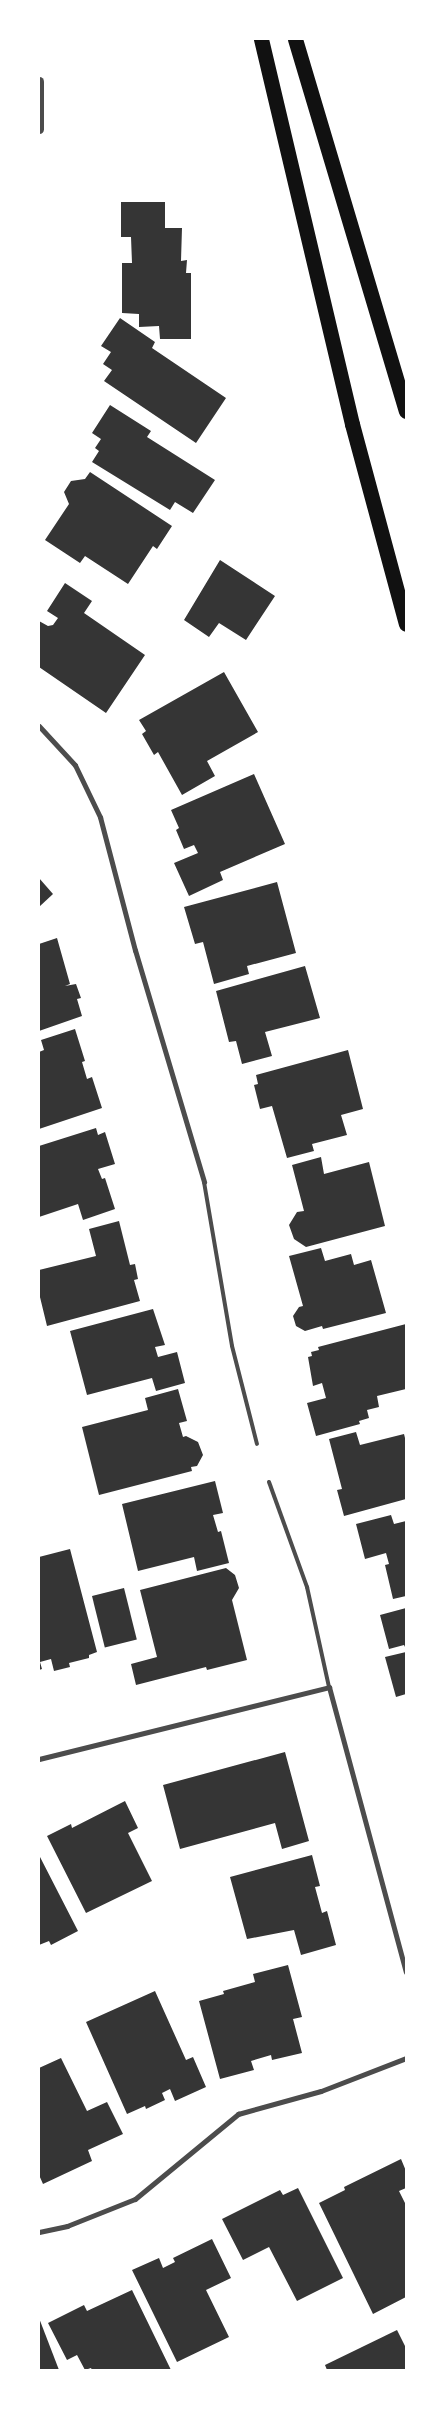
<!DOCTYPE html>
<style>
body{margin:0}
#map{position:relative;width:445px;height:2409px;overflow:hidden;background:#fff;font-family:"Source Sans 3",sans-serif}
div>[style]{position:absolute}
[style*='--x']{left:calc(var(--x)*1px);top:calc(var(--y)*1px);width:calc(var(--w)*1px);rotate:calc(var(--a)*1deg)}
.building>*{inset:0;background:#353535;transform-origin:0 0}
.service>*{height:4px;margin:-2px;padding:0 2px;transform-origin:2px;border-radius:2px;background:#4c4c4c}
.minor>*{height:5px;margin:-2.5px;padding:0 2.5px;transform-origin:2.5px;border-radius:2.5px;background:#4c4c4c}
.tertiary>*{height:9px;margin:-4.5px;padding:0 4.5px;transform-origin:4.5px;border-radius:4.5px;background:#4c4c4c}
.motorway>*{height:15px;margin:-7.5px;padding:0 7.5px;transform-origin:7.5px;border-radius:7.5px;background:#111}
span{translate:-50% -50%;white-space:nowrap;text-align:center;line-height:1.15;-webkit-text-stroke:4px #fff;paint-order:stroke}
.frame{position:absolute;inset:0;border:40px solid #fff;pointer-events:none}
</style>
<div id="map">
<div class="building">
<i style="clip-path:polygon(121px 202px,165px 202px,165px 228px,182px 228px,181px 261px,187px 260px,186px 273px,191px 273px,191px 339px,160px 339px,159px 326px,139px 327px,139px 314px,122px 313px,122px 263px,132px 263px,131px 237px,121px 237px)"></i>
<i style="clip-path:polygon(120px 318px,155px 342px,152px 348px,226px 398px,196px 443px,104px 381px,112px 370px,103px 364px,111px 352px,101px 346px)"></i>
<i style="clip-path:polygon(110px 405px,151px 431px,147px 437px,215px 480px,193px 513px,175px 502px,170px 510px,92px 462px,99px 451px,95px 448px,101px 439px,92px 433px)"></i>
<i style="clip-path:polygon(90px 472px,172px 526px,157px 549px,153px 546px,128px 584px,85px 556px,80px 563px,45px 540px,69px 504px,64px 492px,71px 481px,85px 479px)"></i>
<i style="clip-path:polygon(220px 560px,275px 596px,246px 640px,219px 623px,209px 637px,184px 620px)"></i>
<i style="clip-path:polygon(65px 583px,92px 601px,84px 613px,145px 655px,106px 713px,39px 667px,39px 621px,48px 626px,53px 625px,58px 618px,47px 611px)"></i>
<i style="clip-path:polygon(224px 672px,258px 732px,207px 761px,215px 776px,182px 795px,158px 752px,154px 755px,142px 734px,146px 731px,139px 720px)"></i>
<i style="clip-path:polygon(254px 774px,285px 844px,220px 872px,223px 880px,189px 896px,174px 863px,198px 853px,194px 845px,184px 849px,176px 830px,179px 828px,171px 810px)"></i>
<i style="clip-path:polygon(39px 878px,53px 894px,39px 907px)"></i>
<i style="clip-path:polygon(277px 882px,296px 953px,247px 966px,249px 974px,214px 984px,203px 942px,195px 944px,184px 907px)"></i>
<i style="clip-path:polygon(57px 938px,70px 984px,65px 986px,76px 984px,81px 998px,77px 999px,82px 1016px,39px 1031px,39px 944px)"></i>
<i style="clip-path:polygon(305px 966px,320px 1018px,265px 1032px,272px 1056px,242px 1064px,236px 1041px,229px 1042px,216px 991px)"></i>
<i style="clip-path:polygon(75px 1029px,85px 1061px,82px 1062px,87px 1079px,92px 1077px,102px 1108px,39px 1129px,39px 1052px,44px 1050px,41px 1040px)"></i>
<i style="clip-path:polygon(348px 1050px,363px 1109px,341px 1115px,347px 1135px,312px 1144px,314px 1151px,287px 1158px,272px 1106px,260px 1109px,254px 1085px,258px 1084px,256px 1075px)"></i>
<i style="clip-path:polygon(96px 1128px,98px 1135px,105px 1132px,115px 1164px,98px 1169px,102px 1179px,105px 1178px,115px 1209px,83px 1220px,78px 1204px,39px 1217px,39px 1146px)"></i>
<i style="clip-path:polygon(321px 1157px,324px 1174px,369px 1162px,385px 1226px,306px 1247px,294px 1239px,289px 1225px,297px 1212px,304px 1211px,292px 1165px)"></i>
<i style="clip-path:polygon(119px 1221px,130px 1265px,135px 1264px,138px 1279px,134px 1280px,140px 1301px,47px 1326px,39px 1293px,39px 1270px,96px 1256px,89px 1229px)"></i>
<i style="clip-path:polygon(321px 1248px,325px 1261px,351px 1254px,354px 1265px,371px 1260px,386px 1313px,323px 1329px,322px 1326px,305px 1331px,296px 1326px,293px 1316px,299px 1307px,303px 1306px,289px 1256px)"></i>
<i style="clip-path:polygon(153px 1309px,165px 1345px,155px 1347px,158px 1357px,177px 1352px,185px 1383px,156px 1391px,152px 1378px,87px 1395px,70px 1331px)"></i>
<i style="clip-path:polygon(406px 1324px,406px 1389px,377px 1396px,379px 1407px,367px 1410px,369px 1418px,359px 1421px,360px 1424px,316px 1436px,307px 1403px,326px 1398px,322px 1383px,313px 1386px,308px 1357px,312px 1356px,311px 1352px,319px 1350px,318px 1347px)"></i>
<i style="clip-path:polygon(178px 1389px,187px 1421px,179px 1423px,183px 1437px,186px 1436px,198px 1442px,203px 1455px,197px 1466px,191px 1467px,192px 1471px,99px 1495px,82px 1427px,148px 1410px,145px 1398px)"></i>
<i style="clip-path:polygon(356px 1432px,360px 1445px,404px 1434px,406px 1442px,406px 1499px,344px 1516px,337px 1490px,342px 1489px,329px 1439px)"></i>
<i style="clip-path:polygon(215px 1481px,223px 1513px,213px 1515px,218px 1532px,221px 1531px,229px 1563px,197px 1571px,194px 1557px,138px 1571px,122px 1504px)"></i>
<i style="clip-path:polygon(391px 1515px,394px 1524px,406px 1521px,406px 1596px,393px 1599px,385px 1565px,389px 1564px,386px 1553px,365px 1559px,356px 1524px)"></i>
<i style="clip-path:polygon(70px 1549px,97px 1652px,89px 1655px,89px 1658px,69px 1663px,70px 1667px,54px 1671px,51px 1659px,40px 1662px,42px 1669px,39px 1670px,39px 1557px)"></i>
<i style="clip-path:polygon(226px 1568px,235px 1575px,239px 1588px,232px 1600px,247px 1660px,207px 1670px,206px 1667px,136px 1685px,131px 1664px,157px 1657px,140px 1590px)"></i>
<i style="left:124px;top:1588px;width:53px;height:33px;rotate:76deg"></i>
<i style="clip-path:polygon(406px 1608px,406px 1649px,404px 1645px,389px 1649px,380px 1615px)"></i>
<i style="clip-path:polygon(406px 1652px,406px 1694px,396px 1697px,385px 1657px)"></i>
<i style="clip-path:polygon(285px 1752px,309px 1841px,282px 1849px,275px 1823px,180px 1849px,163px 1785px)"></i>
<i style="clip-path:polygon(125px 1801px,138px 1828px,128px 1833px,152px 1881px,86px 1913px,47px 1836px,71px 1824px,72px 1828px)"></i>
<i style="clip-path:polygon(39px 1855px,78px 1931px,51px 1945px,49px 1941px,39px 1945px)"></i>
<i style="clip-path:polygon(312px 1855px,320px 1886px,315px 1887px,322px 1913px,327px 1911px,336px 1945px,301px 1955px,294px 1930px,247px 1939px,230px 1877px)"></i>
<i style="clip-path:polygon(288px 1965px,302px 2017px,293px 2019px,302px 2053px,272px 2060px,271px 2055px,251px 2061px,254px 2070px,220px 2079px,199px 2001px,224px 1994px,223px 1991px,255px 1982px,253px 1974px)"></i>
<i style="clip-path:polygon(155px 1991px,186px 2060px,193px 2057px,206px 2087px,175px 2101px,170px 2089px,162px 2093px,165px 2100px,146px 2109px,145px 2106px,127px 2114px,86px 2022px)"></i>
<i style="clip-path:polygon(61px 2058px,87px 2111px,107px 2102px,123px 2134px,88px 2150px,92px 2161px,43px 2184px,39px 2175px,39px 2068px)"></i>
<i style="clip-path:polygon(401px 2159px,406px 2171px,406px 2188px,399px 2191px,406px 2205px,406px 2297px,373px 2314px,319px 2203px,345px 2190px,344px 2187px)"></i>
<i style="clip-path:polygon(298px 2188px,343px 2278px,297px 2301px,269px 2247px,243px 2260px,222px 2219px,280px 2190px,283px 2195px)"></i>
<i style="clip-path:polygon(212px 2239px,231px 2278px,206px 2290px,229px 2337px,177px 2362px,132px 2270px,159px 2258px,163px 2268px,175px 2262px,173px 2258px)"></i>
<i style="clip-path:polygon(132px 2290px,171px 2370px,92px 2370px,91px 2368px,85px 2370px,77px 2355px,67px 2360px,48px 2323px,84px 2305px,87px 2311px)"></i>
<i style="clip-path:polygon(39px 2318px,59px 2370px,39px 2370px)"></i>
<i style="clip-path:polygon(397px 2330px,406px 2348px,406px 2370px,327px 2370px,325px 2365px)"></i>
</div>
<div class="service">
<i style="--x:204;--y:1182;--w:166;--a:80.3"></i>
<i style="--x:232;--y:1346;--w:101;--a:75.7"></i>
<i style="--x:269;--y:1482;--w:112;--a:70.1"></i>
<i style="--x:307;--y:1587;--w:102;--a:77.6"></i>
</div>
<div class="minor">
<i style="--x:39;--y:726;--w:53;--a:47.3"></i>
<i style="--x:75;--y:765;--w:58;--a:64.3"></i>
<i style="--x:100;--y:817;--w:138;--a:75.3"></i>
<i style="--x:135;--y:950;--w:242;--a:73.4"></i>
<i style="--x:39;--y:1759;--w:299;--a:-13.9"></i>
<i style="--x:329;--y:1687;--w:295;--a:74.9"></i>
<i style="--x:39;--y:2232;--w:29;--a:-12"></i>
<i style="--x:67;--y:2226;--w:73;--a:-21.7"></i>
<i style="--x:135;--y:2199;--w:134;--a:-39.5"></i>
<i style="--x:238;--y:2114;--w:86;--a:-15.5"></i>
<i style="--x:321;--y:2091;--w:91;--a:-21.2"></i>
</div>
<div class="tertiary">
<i style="--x:39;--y:81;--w:48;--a:90"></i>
</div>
<div class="motorway">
<i style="--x:261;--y:39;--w:396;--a:76.7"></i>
<i style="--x:352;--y:424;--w:207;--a:74.9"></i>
<i style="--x:295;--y:39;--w:388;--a:73.4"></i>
</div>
<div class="frame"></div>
</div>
